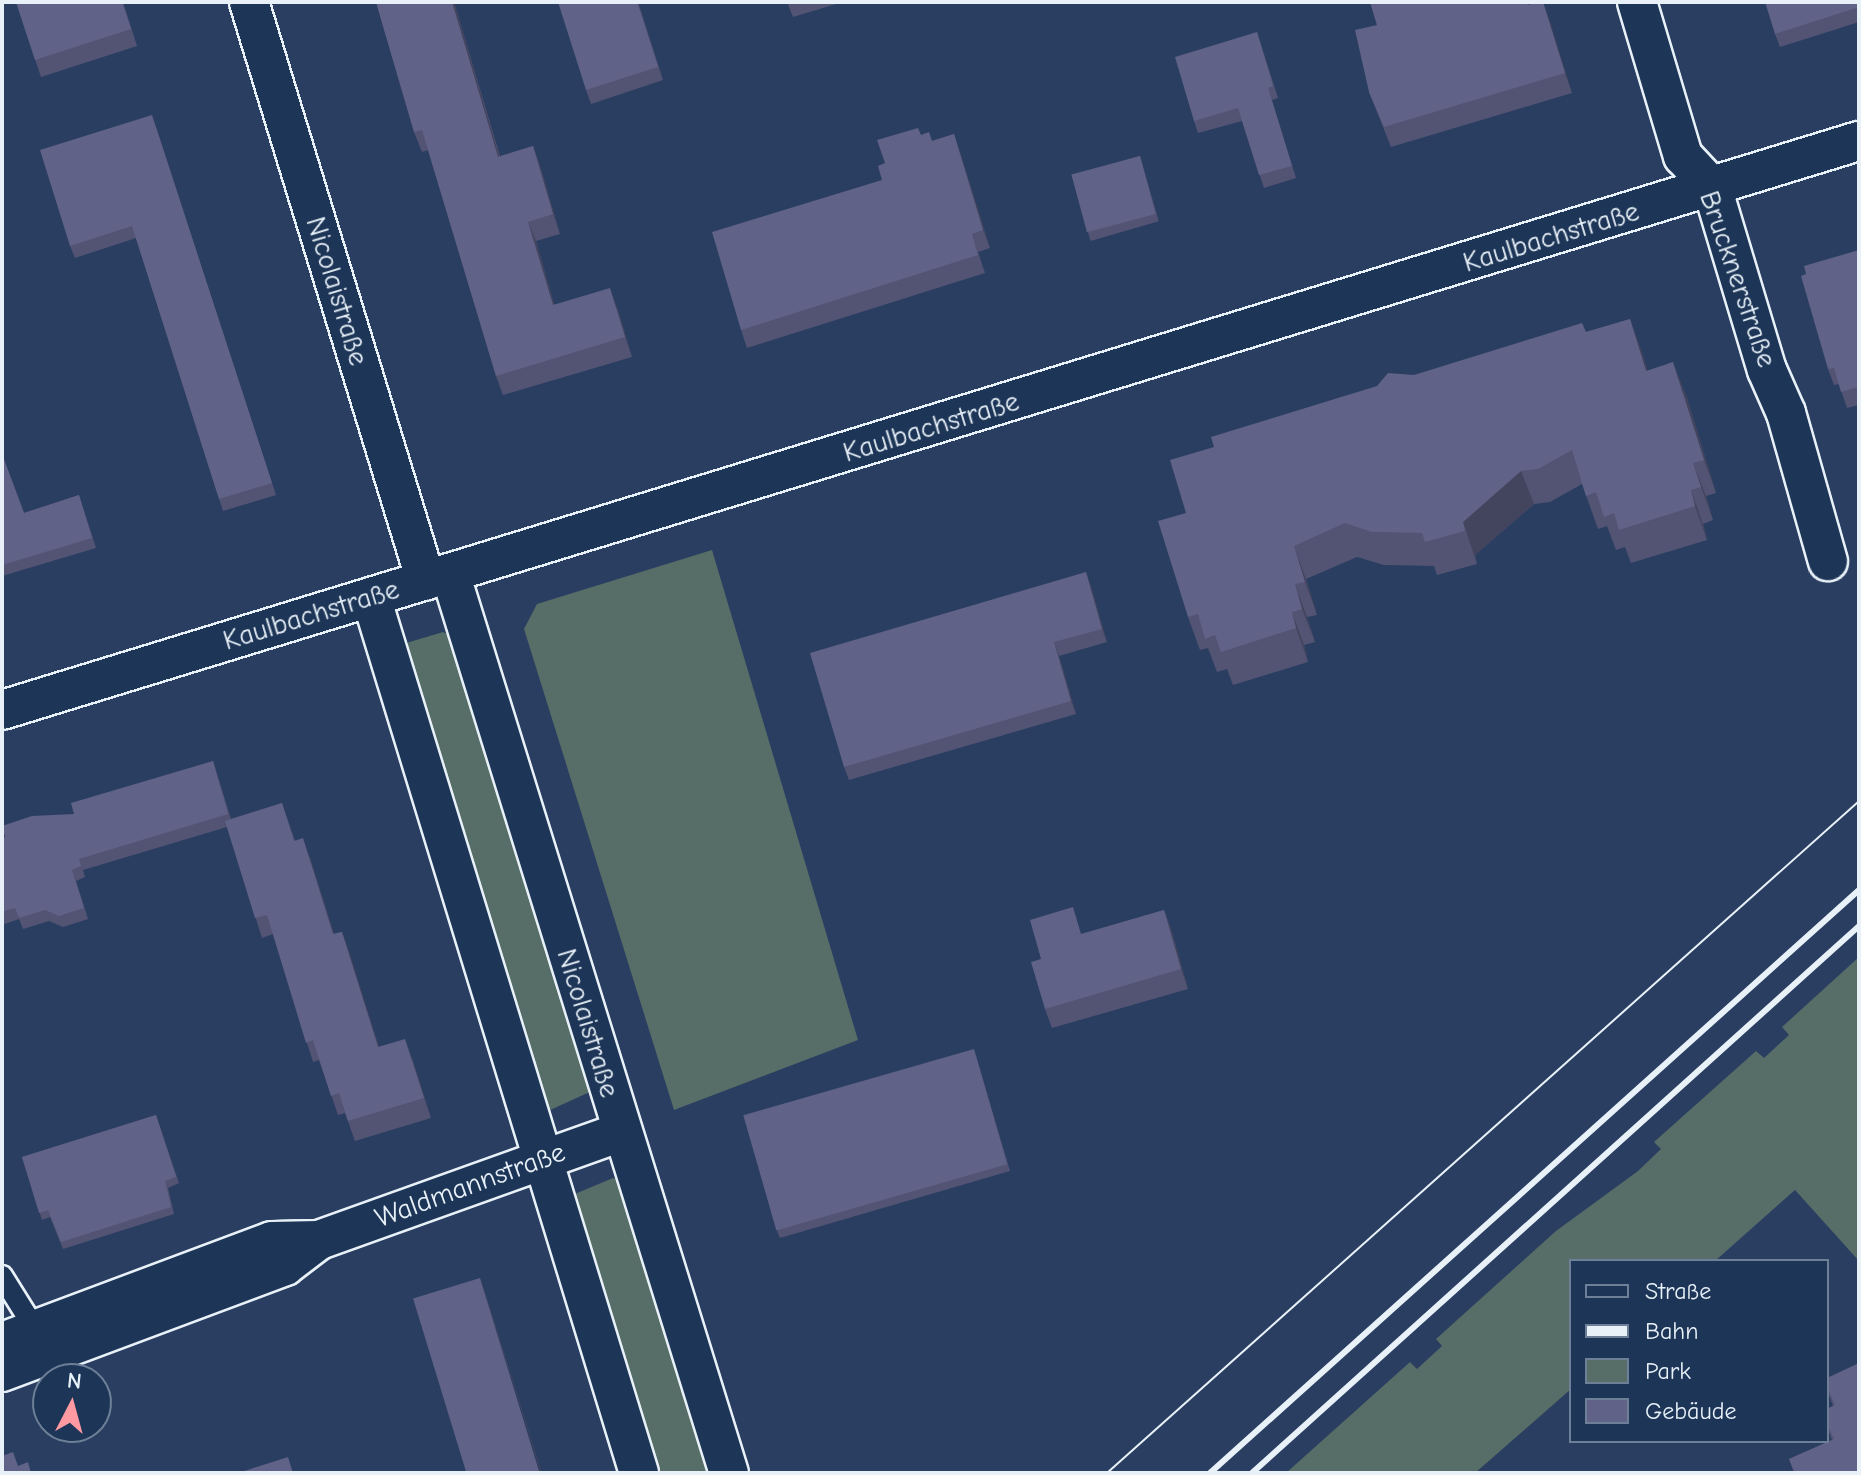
<!DOCTYPE html>
<meta charset="utf-8">
<style>
body{margin:0}
#map{position:relative;width:1861px;height:1475px;overflow:hidden;background:#2a3e61;font-family:"Comic Neue",sans-serif}
div>[style]{position:absolute}
[style*='--x']{left:calc(var(--x)*1px);top:calc(var(--y)*1px);width:calc(var(--w)*1px);rotate:calc(var(--a)*1deg)}
.green>*{inset:0;background:#566d68}
.roads{filter:drop-shadow(2px 0 #e8f1f8) drop-shadow(-2px 0 #e8f1f8) drop-shadow(0 2px #e8f1f8) drop-shadow(0 -2px #e8f1f8)}
.lane>*{height:20px;margin:-10px;padding:0 10px;transform-origin:10px;border-radius:10px;background:#1d3557}
.street>*{height:38px;margin:-19px;padding:0 19px;transform-origin:19px;border-radius:19px;background:#1d3557}
.tram>*{height:2px;margin:-1px;padding:0 1px;transform-origin:1px;border-radius:1px;background:#e8f1f8}
.rail>*{height:6px;margin:-3px;padding:0 3px;transform-origin:3px;border-radius:3px;background:#e8f1f8}
.wall>*{inset:0;background:#535474;transform-origin:0 0}
.shaded-wall>*{inset:0;background:#43455e}
.building>*{inset:0;background:#606287;transform-origin:0 0}
span{translate:-50% -50%;white-space:nowrap;text-align:center;line-height:1.15;-webkit-text-stroke:7px #1d3557;paint-order:stroke}
.street-label{font-size:28px;color:#e8f1f8}
.frame{position:absolute;inset:0;border:4px solid #e8f1f8;pointer-events:none}
.legend{position:absolute;left:1569px;top:1259px;width:260px;height:184px;box-sizing:border-box;background:#1d3557;border:2px solid #6e8097;margin:0;padding:10px 14px;list-style:none;font-size:24px;color:#e8f1f8}
.legend li{display:flex;align-items:center;gap:16px;height:40px}
.legend b{width:40px;border:2px solid #6e8097}
.north{position:absolute;left:32px;top:1363px;width:80px;height:80px;box-sizing:border-box;background:#1d3557;border:2px solid #6e8097;border-radius:50%;rotate:6deg;font-size:22px;font-weight:700;line-height:32px;text-align:center;color:#e8f1f8}
.north::after{content:'';display:block;margin:auto;width:28px;height:36px;background:#ff9aa2;clip-path:polygon(50% 0,100% 100%,50% 72%,0 100%)}
</style>
<div id="map">
<div class="green">
<i style="clip-path:polygon(712px 550px,858px 1040px,674px 1110px,524px 629px,537px 604px)"></i>
<i style="clip-path:polygon(443px 632px,451px 636px,592px 1091px,548px 1111px,403px 644px)"></i>
<i style="clip-path:polygon(1859px 957px,1859px 1261px,1795px 1190px,1715px 1261px,1571px 1261px,1571px 1389px,1475px 1473px,1286px 1473px,1410px 1362px,1417px 1369px,1442px 1346px,1436px 1339px,1556px 1231px,1638px 1171px,1661px 1149px,1654px 1142px,1756px 1051px,1764px 1058px,1789px 1035px,1782px 1027px)"></i>
<i style="clip-path:polygon(613px 1178px,620px 1181px,710px 1473px,652px 1473px,570px 1196px)"></i>
</div>
<div class="roads">
<div class="lane">
<i style="--x:2;--y:1276;--w:72;--a:58.1"></i>
</div>
<div class="street">
<i style="--x:249;--y:2;--w:605;--a:73"></i>
<i style="--x:1637;--y:2;--w:161;--a:73.4"></i>
<i style="--x:1683;--y:156;--w:42;--a:46.9"></i>
<i style="--x:1712;--y:187;--w:191;--a:73.3"></i>
<i style="--x:1767;--y:370;--w:47;--a:66.2"></i>
<i style="--x:1786;--y:413;--w:154;--a:74.2"></i>
<i style="--x:450;--y:573;--w:942;--a:72.78"></i>
<i style="--x:371;--y:597;--w:916;--a:72.99"></i>
<i style="--x:2;--y:710;--w:1942;--a:-17.04"></i>
<i style="--x:2;--y:1342;--w:288;--a:-20.5"></i>
<i style="--x:272;--y:1241;--w:47;--a:-1.2"></i>
<i style="--x:2;--y:1372;--w:302;--a:-20.5"></i>
<i style="--x:285;--y:1266;--w:43;--a:-37.4"></i>
<i style="--x:319;--y:1240;--w:321;--a:-19.7"></i>
</div>
</div>
<div class="tram">
<i style="--x:1107;--y:1473;--w:1009;--a:-41.78"></i>
</div>
<div class="rail">
<i style="--x:1210;--y:1473;--w:872;--a:-41.93"></i>
<i style="--x:1252;--y:1473;--w:817;--a:-42.02"></i>
</div>
<div class="wall">
<i style="clip-path:polygon(16px 2px,123px 2px,137px 46px,41px 77px)"></i>
<i style="clip-path:polygon(376px 2px,454px 2px,500px 156px,533px 146px,540px 166px,560px 234px,536px 241px,554px 304px,617px 307px,632px 357px,503px 395px,496px 376px,428px 150px,422px 152px,414px 132px)"></i>
<i style="clip-path:polygon(638px 2px,663px 80px,591px 104px,586px 90px)"></i>
<i style="clip-path:polygon(787px 2px,843px 2px,793px 17px)"></i>
<i style="clip-path:polygon(1370px 2px,1529px 2px,1529px 5px,1543px 2px,1572px 93px,1391px 147px,1369px 92px,1377px 25px)"></i>
<i style="clip-path:polygon(1859px 2px,1859px 22px,1780px 47px,1775px 34px)"></i>
<i style="clip-path:polygon(1257px 32px,1278px 98px,1272px 100px,1296px 178px,1264px 188px,1242px 121px,1198px 133px,1194px 121px)"></i>
<i style="clip-path:polygon(156px 127px,276px 495px,223px 511px,136px 238px,75px 258px,70px 246px)"></i>
<i style="clip-path:polygon(954px 134px,990px 248px,978px 252px,985px 273px,747px 348px,741px 330px,882px 180px,885px 163px,921px 135px,932px 141px)"></i>
<i style="left:1140px;top:156px;width:68px;height:71px;rotate:74deg"></i>
<i style="clip-path:polygon(1859px 250px,1859px 405px,1847px 408px,1839px 384px,1834px 385px,1828px 369px)"></i>
<i style="clip-path:polygon(1630px 319px,1647px 370px,1686px 395px,1716px 493px,1706px 496px,1713px 520px,1703px 524px,1707px 540px,1631px 563px,1625px 547px,1616px 550px,1607px 526px,1598px 529px,1582px 484px,1550px 502px,1534px 504px,1475px 555px,1477px 564px,1437px 575px,1434px 566px,1384px 565px,1357px 557px,1306px 579px,1317px 615px,1307px 617px,1315px 642px,1304px 645px,1308px 662px,1233px 685px,1227px 669px,1217px 672px,1208px 648px,1200px 650px,1188px 617px,1186px 513px,1214px 447px,1414px 375px,1586px 332px)"></i>
<i style="clip-path:polygon(2px 454px,24px 513px,79px 495px,96px 548px,2px 576px)"></i>
<i style="clip-path:polygon(1086px 572px,1107px 642px,1059px 656px,1076px 714px,849px 780px,844px 767px)"></i>
<i style="clip-path:polygon(213px 761px,231px 819px,282px 803px,295px 841px,310px 858px,334px 934px,342px 932px,379px 1047px,412px 1058px,431px 1118px,355px 1141px,345px 1113px,338px 1115px,319px 1060px,313px 1062px,273px 934px,262px 938px,227px 827px,83px 870px,85px 877px,76px 881px,88px 919px,63px 927px,49px 921px,23px 929px,19px 919px,2px 925px,2px 838px,74px 814px)"></i>
<i style="clip-path:polygon(1164px 910px,1171px 929px,1188px 989px,1052px 1028px,1045px 1009px,1041px 959px,1082px 934px)"></i>
<i style="clip-path:polygon(976px 1056px,1010px 1171px,780px 1238px,777px 1231px)"></i>
<i style="clip-path:polygon(156px 1115px,179px 1183px,168px 1188px,174px 1214px,63px 1249px,50px 1217px,42px 1220px,22px 1157px)"></i>
<i style="clip-path:polygon(1827px 1378px,1859px 1473px,1794px 1473px,1789px 1459px,1832px 1440px,1827px 1427px,1827px 1409px,1833px 1406px,1827px 1390px)"></i>
</div>
<div class="shaded-wall">
<i style="clip-path:polygon(452px 2px,454px 2px,505px 176px,498px 157px)"></i>
<i style="clip-path:polygon(1543px 2px,1550px 21px,1572px 93px,1565px 73px)"></i>
<i style="clip-path:polygon(954px 134px,960px 152px,990px 248px,983px 230px)"></i>
<i style="clip-path:polygon(533px 146px,540px 166px,560px 234px,553px 214px)"></i>
<i style="clip-path:polygon(528px 222px,536px 241px,560px 324px,553px 305px)"></i>
<i style="clip-path:polygon(610px 288px,617px 307px,632px 357px,625px 337px)"></i>
<i style="clip-path:polygon(1630px 319px,1642px 352px,1658px 404px,1646px 371px)"></i>
<i style="clip-path:polygon(1673px 362px,1686px 395px,1716px 493px,1704px 460px)"></i>
<i style="clip-path:polygon(1693px 463px,1706px 496px,1713px 520px,1701px 487px)"></i>
<i style="clip-path:polygon(1521px 471px,1534px 504px,1475px 555px,1477px 564px,1463px 522px)"></i>
<i style="clip-path:polygon(1691px 490px,1703px 524px,1707px 540px,1695px 506px)"></i>
<i style="clip-path:polygon(1294px 546px,1306px 579px,1317px 615px,1305px 582px)"></i>
<i style="clip-path:polygon(1086px 572px,1091px 586px,1107px 642px,1102px 629px)"></i>
<i style="clip-path:polygon(1295px 584px,1307px 617px,1315px 642px,1302px 609px)"></i>
<i style="clip-path:polygon(1292px 612px,1304px 645px,1308px 662px,1296px 628px)"></i>
<i style="clip-path:polygon(1054px 642px,1059px 656px,1076px 714px,1071px 701px)"></i>
<i style="clip-path:polygon(303px 838px,310px 858px,340px 954px,333px 934px)"></i>
<i style="clip-path:polygon(1164px 910px,1171px 929px,1188px 989px,1181px 969px)"></i>
<i style="clip-path:polygon(342px 932px,349px 951px,385px 1067px,378px 1047px)"></i>
<i style="clip-path:polygon(405px 1039px,412px 1058px,431px 1118px,424px 1098px)"></i>
<i style="clip-path:polygon(480px 1278px,487px 1298px,542px 1473px,541px 1473px)"></i>
</div>
<div class="building">
<i style="clip-path:polygon(16px 2px,122px 2px,131px 29px,35px 60px)"></i>
<i style="clip-path:polygon(376px 2px,452px 2px,498px 157px,533px 146px,553px 214px,528px 222px,553px 305px,610px 288px,625px 337px,496px 376px,422px 130px,414px 132px)"></i>
<i style="clip-path:polygon(558px 2px,637px 2px,658px 67px,586px 90px)"></i>
<i style="clip-path:polygon(1370px 2px,1527px 2px,1528px 5px,1538px 2px,1543px 2px,1565px 73px,1384px 127px,1369px 92px,1355px 30px,1377px 25px)"></i>
<i style="clip-path:polygon(1765px 2px,1859px 2px,1859px 7px,1775px 34px)"></i>
<i style="clip-path:polygon(1257px 32px,1273px 86px,1268px 88px,1292px 166px,1259px 175px,1238px 108px,1194px 121px,1175px 57px)"></i>
<i style="clip-path:polygon(152px 115px,272px 483px,219px 499px,132px 226px,70px 246px,40px 150px)"></i>
<i style="clip-path:polygon(918px 128px,921px 135px,929px 132px,932px 141px,954px 134px,983px 230px,972px 234px,978px 255px,741px 330px,712px 232px,882px 180px,878px 166px,885px 163px,877px 140px)"></i>
<i style="left:1140px;top:156px;width:60px;height:71px;rotate:75deg"></i>
<i style="clip-path:polygon(1859px 250px,1859px 391px,1858px 387px,1841px 392px,1834px 368px,1828px 369px,1801px 276px,1806px 274px,1804px 266px)"></i>
<i style="clip-path:polygon(1630px 319px,1646px 371px,1673px 362px,1704px 460px,1693px 463px,1701px 487px,1691px 490px,1695px 506px,1619px 530px,1614px 513px,1604px 517px,1596px 492px,1586px 496px,1572px 450px,1538px 469px,1521px 471px,1463px 522px,1465px 531px,1425px 542px,1422px 533px,1372px 532px,1345px 523px,1294px 546px,1305px 582px,1295px 584px,1302px 609px,1292px 612px,1296px 628px,1221px 652px,1215px 635px,1205px 639px,1198px 614px,1188px 617px,1158px 521px,1186px 513px,1170px 460px,1214px 447px,1211px 437px,1377px 386px,1388px 373px,1414px 375px,1582px 323px,1586px 332px)"></i>
<i style="clip-path:polygon(2px 454px,24px 513px,79px 495px,92px 538px,2px 565px)"></i>
<i style="clip-path:polygon(1086px 572px,1102px 629px,1054px 642px,1071px 701px,844px 767px,810px 653px)"></i>
<i style="clip-path:polygon(213px 761px,228px 814px,79px 859px,81px 866px,72px 870px,84px 908px,59px 916px,45px 910px,19px 918px,15px 908px,2px 912px,2px 838px,5px 837px,2px 826px,32px 816px,74px 814px,71px 803px)"></i>
<i style="clip-path:polygon(282px 803px,294px 841px,303px 838px,333px 934px,342px 932px,378px 1047px,405px 1039px,424px 1098px,348px 1121px,339px 1093px,331px 1096px,313px 1040px,306px 1043px,267px 915px,255px 918px,225px 821px)"></i>
<i style="clip-path:polygon(1073px 907px,1081px 934px,1164px 910px,1181px 969px,1045px 1009px,1031px 962px,1041px 959px,1030px 920px)"></i>
<i style="left:974px;top:1049px;width:120px;height:240px;rotate:74deg"></i>
<i style="clip-path:polygon(156px 1115px,176px 1177px,165px 1181px,171px 1207px,61px 1242px,48px 1210px,39px 1213px,22px 1157px)"></i>
<i style="left:480px;top:1278px;width:204px;height:70px;rotate:73deg"></i>
<i style="clip-path:polygon(1859px 1363px,1859px 1473px,1795px 1473px,1789px 1459px,1834px 1439px,1827px 1424px,1827px 1409px,1835px 1405px,1827px 1387px,1827px 1378px)"></i>
<i style="clip-path:polygon(13px 1452px,18px 1466px,28px 1462px,31px 1473px,2px 1473px,2px 1456px)"></i>
<i style="clip-path:polygon(288px 1457px,293px 1473px,238px 1473px)"></i>
</div>
<div class="street-label">
<span style="left:1551px;top:237px;rotate:-17deg">Kaulbachstraße</span>
<span style="left:1738px;top:279px;rotate:71deg">Brucknerstraße</span>
<span style="left:337px;top:291px;rotate:73deg">Nicolaistraße</span>
<span style="left:931px;top:427px;rotate:-17deg">Kaulbachstraße</span>
<span style="left:311px;top:615px;rotate:-17deg">Kaulbachstraße</span>
<span style="left:588px;top:1023px;rotate:73deg">Nicolaistraße</span>
<span style="left:470px;top:1185px;rotate:-20deg">Waldmannstraße</span>
</div>
<div class="frame"></div>
<ul class="legend">
<li><b style="height:10px;background:#1d3557"></b>Straße</li>
<li><b style="height:10px;background:#e8f1f8"></b>Bahn</li>
<li><b style="height:22px;background:#566d68"></b>Park</li>
<li><b style="height:22px;background:#606287"></b>Gebäude</li>
</ul>
<div class="north">N</div>
</div>
